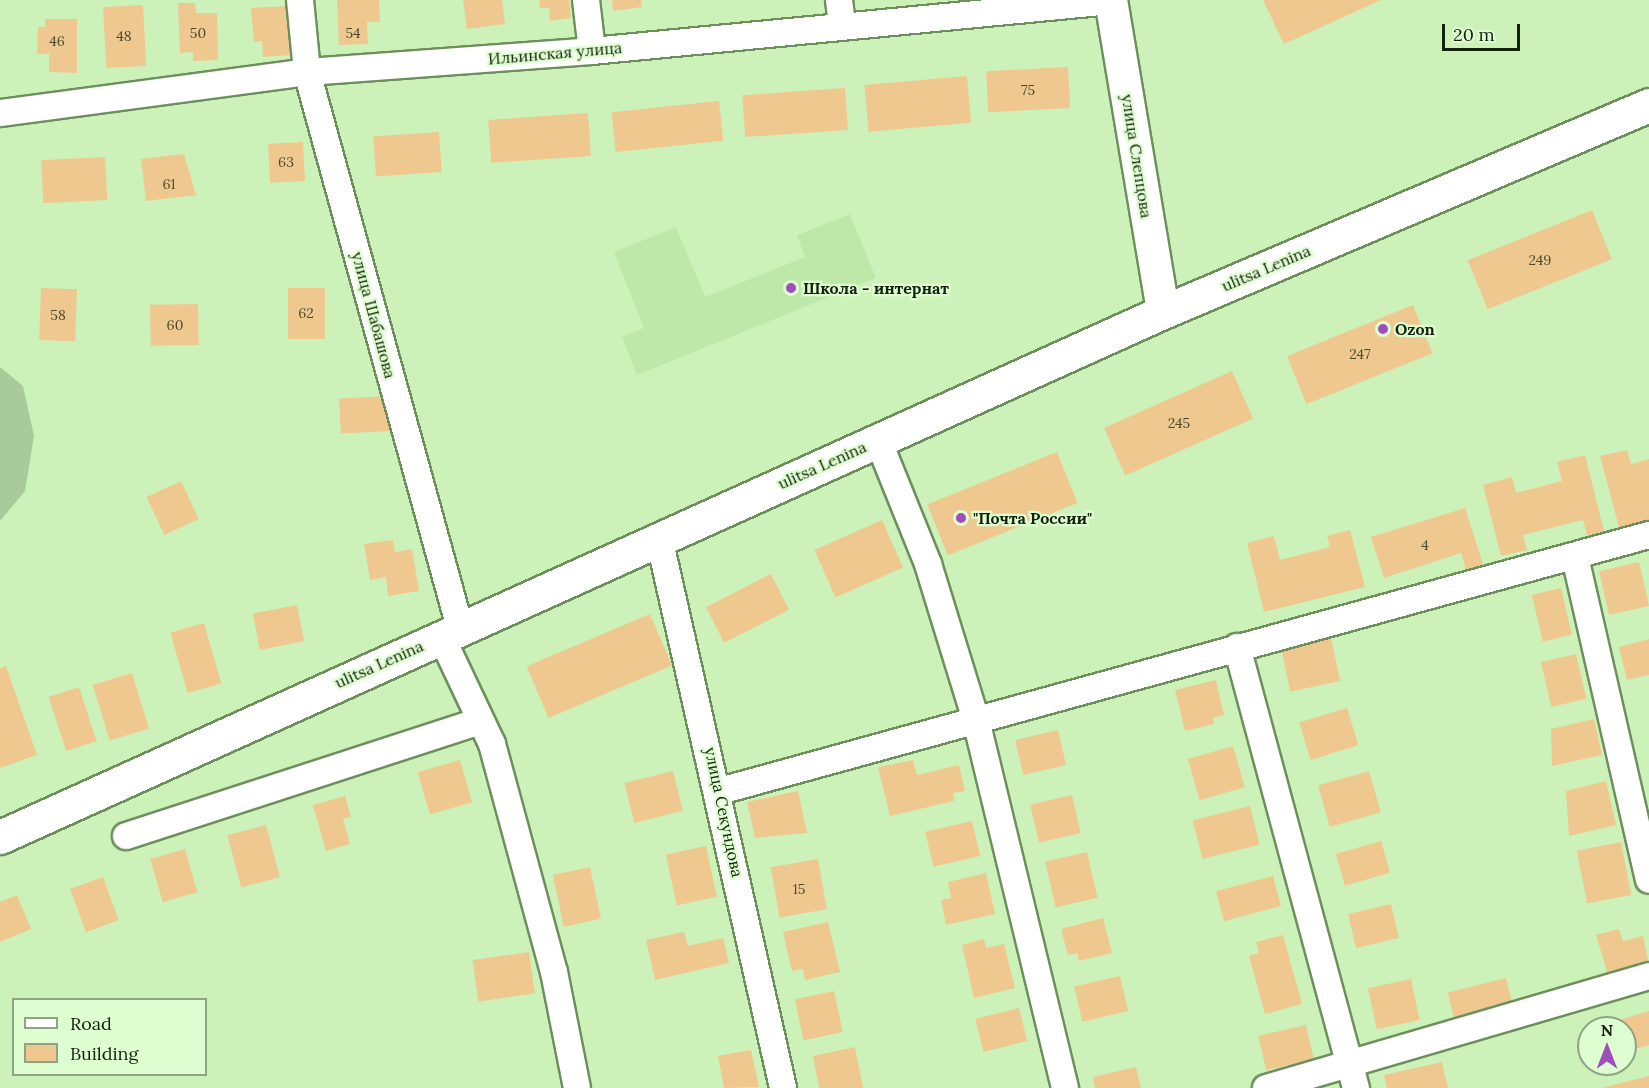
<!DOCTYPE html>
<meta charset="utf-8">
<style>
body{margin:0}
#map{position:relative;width:1649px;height:1088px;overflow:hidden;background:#ccf2ba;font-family:Lora,serif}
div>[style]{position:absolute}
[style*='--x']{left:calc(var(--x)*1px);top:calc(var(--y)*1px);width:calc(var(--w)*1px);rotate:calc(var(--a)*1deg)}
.built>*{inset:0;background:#bee8aa}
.green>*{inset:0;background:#a9ca9a}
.building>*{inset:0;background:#efc890;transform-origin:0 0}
.roads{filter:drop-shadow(2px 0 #6d8f5c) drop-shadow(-2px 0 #6d8f5c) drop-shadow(0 2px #6d8f5c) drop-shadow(0 -2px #6d8f5c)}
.minor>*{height:26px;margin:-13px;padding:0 13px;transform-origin:13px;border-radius:13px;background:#fff}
.tertiary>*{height:32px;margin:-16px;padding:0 16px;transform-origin:16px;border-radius:16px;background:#fff}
.secondary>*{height:33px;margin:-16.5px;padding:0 16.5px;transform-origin:16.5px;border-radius:16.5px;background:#fff}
.dots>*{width:16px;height:16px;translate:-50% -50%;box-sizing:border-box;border:3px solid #defdd0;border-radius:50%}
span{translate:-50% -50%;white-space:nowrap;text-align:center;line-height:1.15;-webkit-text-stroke:4.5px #defdd0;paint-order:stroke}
.number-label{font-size:14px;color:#4b4c2e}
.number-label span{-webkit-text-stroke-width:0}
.street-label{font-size:16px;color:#14220d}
.poi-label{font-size:16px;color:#14220d;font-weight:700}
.left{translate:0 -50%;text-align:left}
.legend{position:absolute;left:12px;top:998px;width:195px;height:78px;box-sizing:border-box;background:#defdd0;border:2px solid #8da582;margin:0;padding:8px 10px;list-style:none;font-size:18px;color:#14220d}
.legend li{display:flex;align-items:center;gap:12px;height:30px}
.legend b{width:30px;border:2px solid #8da582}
.north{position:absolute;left:1577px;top:1016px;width:60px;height:60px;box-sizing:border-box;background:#defdd0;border:2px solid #8da582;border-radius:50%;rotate:0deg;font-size:16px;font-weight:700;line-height:24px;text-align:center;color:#14220d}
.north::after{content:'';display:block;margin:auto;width:21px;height:27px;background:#a04ebe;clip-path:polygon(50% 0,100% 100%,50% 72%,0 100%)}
.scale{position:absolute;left:1442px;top:24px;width:78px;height:27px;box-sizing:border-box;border:3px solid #14220d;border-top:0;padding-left:8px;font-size:18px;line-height:21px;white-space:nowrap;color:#14220d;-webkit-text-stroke:4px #defdd0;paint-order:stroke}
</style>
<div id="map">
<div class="built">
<i style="clip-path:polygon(850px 214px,876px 278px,637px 375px,622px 337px,644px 328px,614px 252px,676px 227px,705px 297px,805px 257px,797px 235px)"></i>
</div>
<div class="green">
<i style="clip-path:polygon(0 367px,23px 386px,34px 436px,25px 491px,0 521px)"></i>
</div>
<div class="building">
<i style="clip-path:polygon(337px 0,379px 0,380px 22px,367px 22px,368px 44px,339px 45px)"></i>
<i style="clip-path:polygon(463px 0,502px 0,505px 24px,467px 29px)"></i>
<i style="clip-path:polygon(539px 0,569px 0,571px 18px,550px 21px,549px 8px,540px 8px)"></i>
<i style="clip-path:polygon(612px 0,641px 0,642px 7px,613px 11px)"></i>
<i style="clip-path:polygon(1263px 0,1381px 0,1284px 44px)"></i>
<i style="clip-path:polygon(178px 3px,195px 3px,196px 13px,217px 13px,218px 60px,193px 61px,193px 52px,180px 53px)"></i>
<i style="left:143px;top:5px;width:61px;height:40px;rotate:87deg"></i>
<i style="clip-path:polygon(290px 6px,293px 55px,263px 57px,262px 41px,254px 42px,251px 8px)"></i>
<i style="clip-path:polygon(45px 19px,77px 19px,77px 73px,49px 72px,49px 54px,37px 54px,38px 27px,45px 27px)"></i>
<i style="left:1068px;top:67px;width:41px;height:82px;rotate:87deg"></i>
<i style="left:967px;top:76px;width:47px;height:103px;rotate:85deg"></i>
<i style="left:845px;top:88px;width:42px;height:103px;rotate:86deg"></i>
<i style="left:719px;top:101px;width:40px;height:108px;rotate:84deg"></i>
<i style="left:588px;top:113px;width:43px;height:100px;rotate:86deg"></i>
<i style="left:439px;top:132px;width:40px;height:66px;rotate:86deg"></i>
<i style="left:303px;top:142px;width:39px;height:35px;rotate:87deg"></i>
<i style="clip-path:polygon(184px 154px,196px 195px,146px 201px,141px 159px)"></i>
<i style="left:105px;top:157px;width:43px;height:64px;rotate:87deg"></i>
<i style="left:1592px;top:210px;width:53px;height:134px;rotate:68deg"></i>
<i style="left:41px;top:288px;width:36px;height:52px;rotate:2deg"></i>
<i style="left:288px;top:288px;width:37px;height:51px"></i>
<i style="left:198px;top:304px;width:41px;height:48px;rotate:89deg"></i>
<i style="left:1413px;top:305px;width:52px;height:136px;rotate:68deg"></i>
<i style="left:1232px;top:371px;width:52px;height:140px;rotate:66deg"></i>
<i style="left:389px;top:396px;width:35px;height:50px;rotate:87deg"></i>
<i style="clip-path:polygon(1627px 450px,1631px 464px,1649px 459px,1649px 523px,1620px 531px,1600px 456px)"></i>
<i style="left:1057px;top:452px;width:55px;height:140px;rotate:68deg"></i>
<i style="clip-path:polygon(1585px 455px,1604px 531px,1587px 536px,1583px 520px,1523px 535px,1527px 550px,1501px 556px,1483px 485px,1512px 477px,1516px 493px,1562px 481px,1557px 462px)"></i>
<i style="left:181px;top:481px;width:42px;height:38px;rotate:65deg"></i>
<i style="clip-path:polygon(1465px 508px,1484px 567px,1467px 573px,1461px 553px,1384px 578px,1371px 537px)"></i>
<i style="left:882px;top:520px;width:52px;height:74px;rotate:66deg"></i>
<i style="clip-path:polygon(1350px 530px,1365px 587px,1264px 612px,1247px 543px,1274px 536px,1280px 560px,1330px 547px,1327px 536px)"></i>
<i style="clip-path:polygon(393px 540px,395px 552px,412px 549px,419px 591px,388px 596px,386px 577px,370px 580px,364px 544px)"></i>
<i style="left:1639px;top:562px;width:45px;height:41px;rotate:77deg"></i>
<i style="left:771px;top:574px;width:40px;height:73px;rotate:63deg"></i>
<i style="left:1561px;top:588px;width:48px;height:30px;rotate:77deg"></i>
<i style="left:297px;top:605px;width:37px;height:45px;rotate:79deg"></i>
<i style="left:650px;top:614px;width:56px;height:134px;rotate:67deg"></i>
<i style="left:204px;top:623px;width:63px;height:35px;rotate:74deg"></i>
<i style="left:1331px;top:638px;width:44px;height:51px;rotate:78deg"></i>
<i style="clip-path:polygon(1649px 639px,1649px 675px,1627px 680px,1619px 647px)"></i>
<i style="left:1576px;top:654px;width:46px;height:36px;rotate:77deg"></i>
<i style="clip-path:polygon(6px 666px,37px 755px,0 768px,0 668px)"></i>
<i style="left:132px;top:673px;width:58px;height:41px;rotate:73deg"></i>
<i style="clip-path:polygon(1216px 680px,1224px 715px,1213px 718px,1214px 724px,1185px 731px,1175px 690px)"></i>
<i style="left:79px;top:687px;width:57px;height:32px;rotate:72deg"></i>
<i style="left:1347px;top:708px;width:39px;height:50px;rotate:73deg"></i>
<i style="clip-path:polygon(1594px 719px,1602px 755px,1552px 766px,1551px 729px)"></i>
<i style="left:1058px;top:730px;width:36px;height:44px;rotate:77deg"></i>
<i style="left:1233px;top:746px;width:43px;height:47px;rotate:74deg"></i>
<i style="left:460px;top:760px;width:44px;height:44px;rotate:74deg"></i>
<i style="clip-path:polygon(913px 760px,917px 775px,959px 765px,965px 791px,953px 793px,954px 801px,890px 816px,878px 767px)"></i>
<i style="left:673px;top:771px;width:41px;height:50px;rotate:76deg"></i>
<i style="left:1369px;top:771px;width:43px;height:53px;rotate:74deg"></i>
<i style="clip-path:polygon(1606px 781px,1616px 825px,1569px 836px,1566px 791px)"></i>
<i style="clip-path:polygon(798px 791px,807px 833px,755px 838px,747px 802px)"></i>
<i style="left:1072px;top:795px;width:39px;height:43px;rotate:77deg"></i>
<i style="clip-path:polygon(345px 796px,351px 817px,343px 819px,350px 844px,326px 851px,313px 805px)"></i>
<i style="left:1250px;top:806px;width:40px;height:59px;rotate:76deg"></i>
<i style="left:972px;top:821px;width:36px;height:48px;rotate:77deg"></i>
<i style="left:266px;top:825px;width:54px;height:40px;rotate:75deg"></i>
<i style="left:1381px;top:841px;width:33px;height:47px;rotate:74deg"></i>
<i style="left:1621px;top:842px;width:54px;height:45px;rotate:79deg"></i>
<i style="left:706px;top:846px;width:52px;height:41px;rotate:78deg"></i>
<i style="left:185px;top:849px;width:45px;height:36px;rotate:74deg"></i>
<i style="left:1087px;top:852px;width:47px;height:43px;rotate:77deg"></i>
<i style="left:818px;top:859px;width:51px;height:48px;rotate:80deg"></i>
<i style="left:590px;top:867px;width:53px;height:38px;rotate:78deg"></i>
<i style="clip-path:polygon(986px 873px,995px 914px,946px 925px,941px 900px,951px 898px,948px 882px)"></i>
<i style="left:1273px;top:876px;width:31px;height:59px;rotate:75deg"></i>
<i style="left:103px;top:877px;width:46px;height:35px;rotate:70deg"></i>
<i style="clip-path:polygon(17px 895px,31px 929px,0 942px,0 902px)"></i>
<i style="left:1391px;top:904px;width:35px;height:44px;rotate:77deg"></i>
<i style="clip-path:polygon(1103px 918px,1112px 953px,1079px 961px,1077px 953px,1068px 955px,1061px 929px)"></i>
<i style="clip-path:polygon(828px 922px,840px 972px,805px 980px,803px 969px,792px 971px,783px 932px)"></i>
<i style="clip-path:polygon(1619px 929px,1623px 941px,1643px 936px,1649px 964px,1608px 975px,1596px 935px)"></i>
<i style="clip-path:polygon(684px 932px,688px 946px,723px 938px,729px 963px,655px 980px,646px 940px)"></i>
<i style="clip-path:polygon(1283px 935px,1302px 1004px,1265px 1014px,1249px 956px,1259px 953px,1256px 942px)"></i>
<i style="clip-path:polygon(984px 939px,986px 948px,1004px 944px,1015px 988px,974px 998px,962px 945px)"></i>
<i style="left:529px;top:952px;width:42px;height:57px;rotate:82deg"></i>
<i style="left:1120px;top:976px;width:36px;height:47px;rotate:77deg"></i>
<i style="left:1506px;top:978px;width:29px;height:60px;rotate:76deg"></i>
<i style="left:1411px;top:979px;width:42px;height:44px;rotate:78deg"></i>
<i style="left:834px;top:991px;width:42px;height:40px;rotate:78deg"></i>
<i style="left:1019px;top:1008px;width:34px;height:45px;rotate:76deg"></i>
<i style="clip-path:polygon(1649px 1011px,1649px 1045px,1625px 1052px,1625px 1028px,1618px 1028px,1616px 1021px)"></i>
<i style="left:1306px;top:1025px;width:35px;height:49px;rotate:77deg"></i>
<i style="clip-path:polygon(855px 1047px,863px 1088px,819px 1088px,813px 1056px)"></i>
<i style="clip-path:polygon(751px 1050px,759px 1087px,724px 1088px,718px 1056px)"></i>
<i style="clip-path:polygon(1442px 1062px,1448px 1088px,1387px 1088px,1384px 1075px)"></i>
<i style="clip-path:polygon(1136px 1067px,1141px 1088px,1095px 1088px,1093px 1077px)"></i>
<i style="clip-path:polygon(1649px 1076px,1649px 1088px,1605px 1088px,1605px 1087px)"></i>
</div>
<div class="roads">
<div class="minor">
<i style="--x:300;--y:0;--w:72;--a:84.4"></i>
<i style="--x:307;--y:72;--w:577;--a:74.61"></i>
<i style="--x:586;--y:0;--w:51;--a:83.3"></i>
<i style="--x:839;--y:0;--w:25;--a:83"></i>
<i style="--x:0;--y:113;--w:310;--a:-7.6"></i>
<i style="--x:307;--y:72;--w:286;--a:-4.2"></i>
<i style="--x:592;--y:51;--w:521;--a:-5.5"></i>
<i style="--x:878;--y:440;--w:134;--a:68"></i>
<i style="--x:928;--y:564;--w:163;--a:72.9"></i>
<i style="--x:976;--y:720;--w:379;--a:76.4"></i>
<i style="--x:659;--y:538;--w:564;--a:77.29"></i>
<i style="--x:1575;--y:557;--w:331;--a:77.1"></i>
<i style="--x:441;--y:636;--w:119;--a:64.7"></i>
<i style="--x:492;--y:744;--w:236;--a:74.8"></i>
<i style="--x:554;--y:972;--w:118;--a:78.8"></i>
<i style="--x:1237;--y:647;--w:457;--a:74.9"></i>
<i style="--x:720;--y:791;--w:964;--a:-15.41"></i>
<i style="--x:126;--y:836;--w:372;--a:-18"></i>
<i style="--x:1266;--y:1088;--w:399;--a:-16.3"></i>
</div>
<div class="tertiary">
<i style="--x:1111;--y:0;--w:316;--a:80.5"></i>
</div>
<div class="secondary">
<i style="--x:0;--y:837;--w:1276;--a:-24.3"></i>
<i style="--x:1163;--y:312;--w:528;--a:-23.07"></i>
</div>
</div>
<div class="dots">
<i style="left:791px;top:288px;background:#a04ebe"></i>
<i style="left:1383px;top:329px;background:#a04ebe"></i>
<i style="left:961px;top:518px;background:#a04ebe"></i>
</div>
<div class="number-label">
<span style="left:198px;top:33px">50</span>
<span style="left:353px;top:33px">54</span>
<span style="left:124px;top:36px">48</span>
<span style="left:57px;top:41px">46</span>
<span style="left:1028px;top:90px">75</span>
<span style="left:286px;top:162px">63</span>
<span style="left:169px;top:184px">61</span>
<span style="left:1540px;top:260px">249</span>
<span style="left:306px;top:313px">62</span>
<span style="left:58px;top:315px">58</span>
<span style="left:175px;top:325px">60</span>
<span style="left:1360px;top:354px">247</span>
<span style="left:1179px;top:423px">245</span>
<span style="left:1425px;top:545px">4</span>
<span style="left:799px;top:889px">15</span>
</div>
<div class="street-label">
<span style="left:555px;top:53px;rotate:-5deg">Ильинская улица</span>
<span style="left:1137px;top:156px;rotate:81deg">улица Слепцова</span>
<span style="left:1266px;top:268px;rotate:-23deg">ulitsa Lenina</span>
<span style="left:374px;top:315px;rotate:75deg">улица Шабашова</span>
<span style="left:822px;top:465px;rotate:-24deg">ulitsa Lenina</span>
<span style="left:379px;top:664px;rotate:-24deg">ulitsa Lenina</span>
<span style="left:724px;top:812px;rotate:78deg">улица Секундова</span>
</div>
<div class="poi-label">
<span class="left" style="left:803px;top:288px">Школа - интернат</span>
<span class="left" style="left:1395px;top:329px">Ozon</span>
<span class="left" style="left:973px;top:518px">"Почта России"</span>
</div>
<ul class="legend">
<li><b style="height:8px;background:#fff"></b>Road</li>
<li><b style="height:16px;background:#efc890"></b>Building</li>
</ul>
<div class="north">N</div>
<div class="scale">20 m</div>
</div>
